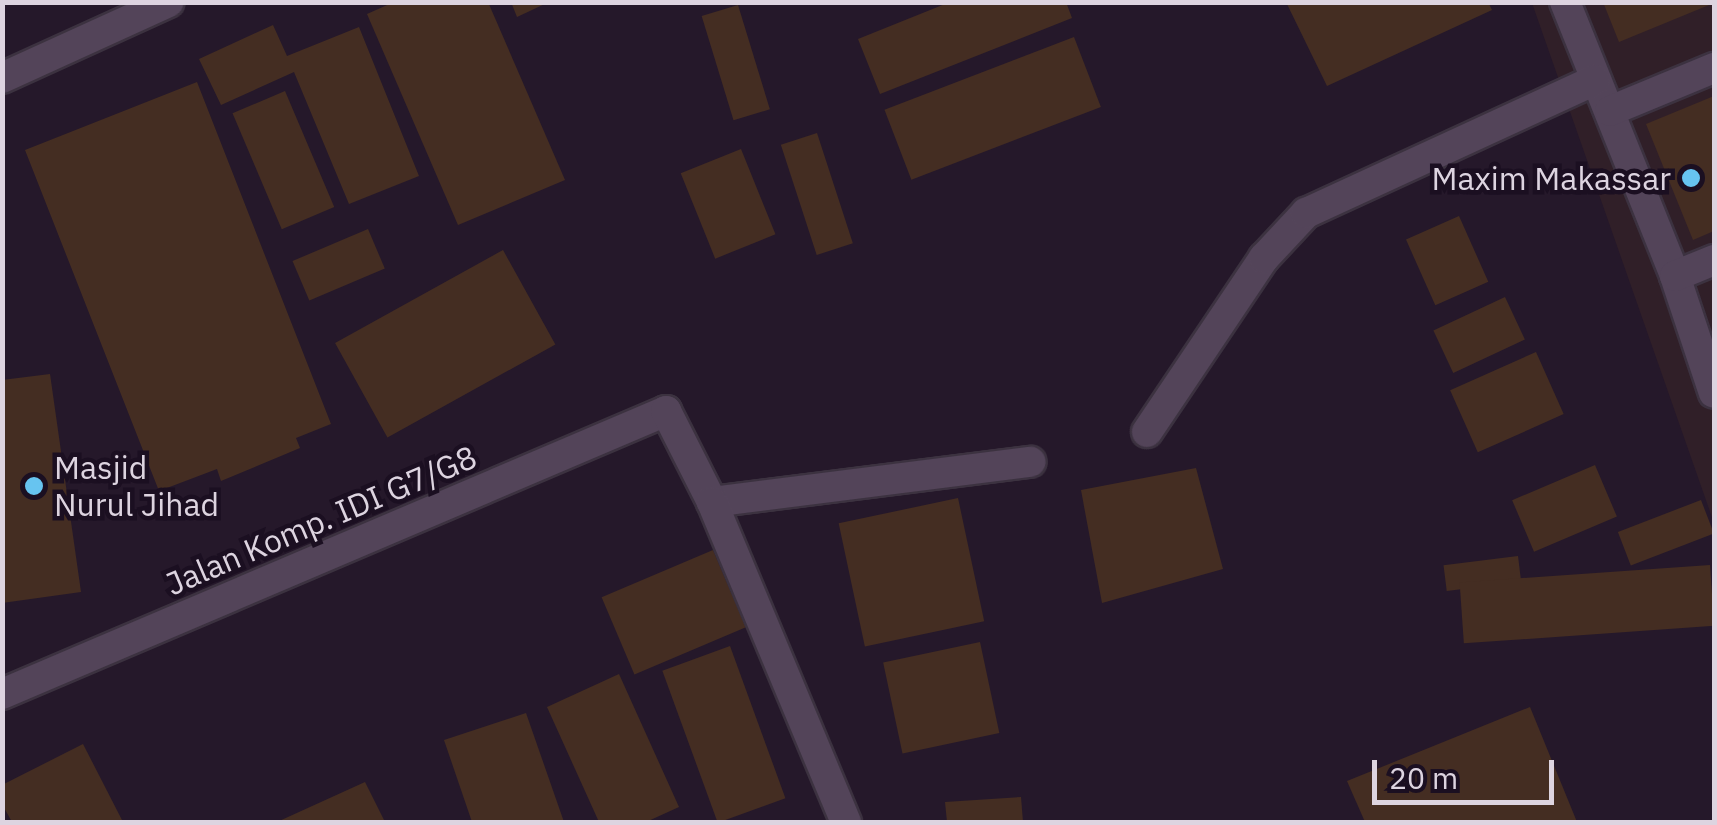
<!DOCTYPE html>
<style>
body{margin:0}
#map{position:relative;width:1717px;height:825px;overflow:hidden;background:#25182a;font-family:"IBM Plex Sans",sans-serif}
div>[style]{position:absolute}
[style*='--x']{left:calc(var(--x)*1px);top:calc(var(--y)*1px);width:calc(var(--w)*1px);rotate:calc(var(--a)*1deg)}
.commercial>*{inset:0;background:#301f28}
.building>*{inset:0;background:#442d22;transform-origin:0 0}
.roads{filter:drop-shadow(2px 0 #3c3240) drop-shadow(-2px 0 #3c3240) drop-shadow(0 2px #3c3240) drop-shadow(0 -2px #3c3240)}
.minor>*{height:30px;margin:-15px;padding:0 15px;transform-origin:15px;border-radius:15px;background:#534459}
.dots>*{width:28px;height:28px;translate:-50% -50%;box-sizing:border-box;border:5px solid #1b0f21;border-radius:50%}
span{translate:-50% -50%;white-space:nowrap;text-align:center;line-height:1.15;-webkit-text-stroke:9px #1b0f21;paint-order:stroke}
.poi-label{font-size:32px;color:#ddd4e0}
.right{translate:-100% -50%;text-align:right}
.left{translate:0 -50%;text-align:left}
.street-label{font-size:32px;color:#ddd4e0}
.frame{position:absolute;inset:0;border:5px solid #ddd4e0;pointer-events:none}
.scale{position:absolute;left:1372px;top:760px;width:182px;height:45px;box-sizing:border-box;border:5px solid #ddd4e0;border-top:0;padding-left:12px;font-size:30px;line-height:35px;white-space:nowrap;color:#ddd4e0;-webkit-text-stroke:8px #1b0f21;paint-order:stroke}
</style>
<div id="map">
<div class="commercial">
<i style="clip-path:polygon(1532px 3px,1714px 3px,1714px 523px)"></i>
</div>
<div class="building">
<i style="clip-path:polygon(394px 2px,488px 2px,565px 180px,458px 225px,367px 14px)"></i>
<i style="clip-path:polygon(511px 2px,549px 2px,517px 17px)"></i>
<i style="clip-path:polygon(950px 2px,1066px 2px,1072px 18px,880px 94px,858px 39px)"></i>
<i style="clip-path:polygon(1286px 2px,1488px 2px,1492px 10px,1327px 86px)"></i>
<i style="clip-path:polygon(1603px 2px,1714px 2px,1714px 3px,1619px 42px)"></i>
<i style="left:738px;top:5px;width:109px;height:38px;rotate:73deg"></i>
<i style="clip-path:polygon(273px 25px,287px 56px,359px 27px,419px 176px,349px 204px,294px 72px,221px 105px,199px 59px)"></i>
<i style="left:1074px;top:37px;width:75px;height:203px;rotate:69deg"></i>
<i style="clip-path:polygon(197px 82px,331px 424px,296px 438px,300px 448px,221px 481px,217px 469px,159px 491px,25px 150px)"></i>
<i style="left:285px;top:91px;width:126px;height:57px;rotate:67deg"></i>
<i style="clip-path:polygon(1714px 96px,1714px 231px,1693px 240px,1646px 124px)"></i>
<i style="left:817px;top:133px;width:116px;height:38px;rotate:72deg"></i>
<i style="left:741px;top:149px;width:92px;height:65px;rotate:68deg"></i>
<i style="left:1459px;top:216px;width:72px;height:58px;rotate:66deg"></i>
<i style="left:368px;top:229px;width:43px;height:82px;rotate:67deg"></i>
<i style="left:503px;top:250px;width:108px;height:192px;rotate:61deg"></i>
<i style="left:1505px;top:297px;width:47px;height:79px;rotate:65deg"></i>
<i style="left:1536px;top:352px;width:68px;height:94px;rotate:66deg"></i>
<i style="clip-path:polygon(50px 374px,81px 592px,2px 603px,2px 380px)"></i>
<i style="left:1595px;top:465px;width:56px;height:90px;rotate:67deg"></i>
<i style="clip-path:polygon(1196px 468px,1223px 569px,1102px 603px,1081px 490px)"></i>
<i style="left:958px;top:498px;width:126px;height:122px;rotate:78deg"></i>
<i style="left:1701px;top:500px;width:36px;height:89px;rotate:69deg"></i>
<i style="left:713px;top:550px;width:84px;height:121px;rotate:67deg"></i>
<i style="left:1518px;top:556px;width:26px;height:75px;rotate:83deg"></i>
<i style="left:1710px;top:565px;width:61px;height:251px;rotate:86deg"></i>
<i style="left:980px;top:642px;width:93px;height:99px;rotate:78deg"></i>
<i style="left:730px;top:646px;width:162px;height:72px;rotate:70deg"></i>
<i style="clip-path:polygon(619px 674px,679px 807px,646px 822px,599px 822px,547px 707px)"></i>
<i style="clip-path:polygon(1530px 707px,1577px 822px,1365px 822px,1347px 781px)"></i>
<i style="clip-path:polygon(526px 713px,564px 822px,472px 822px,444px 740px)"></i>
<i style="clip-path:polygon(83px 744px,123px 822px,12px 822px,2px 804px,2px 785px)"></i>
<i style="clip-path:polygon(365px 782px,385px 822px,277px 822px)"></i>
<i style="clip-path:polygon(1021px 797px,1023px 822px,947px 822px,945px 802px)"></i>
</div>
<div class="roads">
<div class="minor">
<i style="--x:1565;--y:2;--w:295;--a:68.1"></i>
<i style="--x:1675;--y:276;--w:123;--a:71.6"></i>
<i style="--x:2;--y:78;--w:183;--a:-24.5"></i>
<i style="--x:1610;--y:111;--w:113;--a:-22.5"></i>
<i style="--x:1675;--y:276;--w:42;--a:-22.3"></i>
<i style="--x:1147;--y:432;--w:210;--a:-56.1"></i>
<i style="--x:1264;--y:258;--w:62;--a:-47"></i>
<i style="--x:1306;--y:213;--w:318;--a:-24.7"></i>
<i style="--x:712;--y:502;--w:321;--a:-7.2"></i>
<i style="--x:2;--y:694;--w:722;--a:-23.08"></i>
<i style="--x:666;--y:411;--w:102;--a:63.2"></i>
<i style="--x:712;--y:502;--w:347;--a:67.3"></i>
</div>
</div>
<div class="dots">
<i style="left:1691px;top:178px;background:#67c4f0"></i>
<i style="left:34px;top:486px;background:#67c4f0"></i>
</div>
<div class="poi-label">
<span class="right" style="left:1671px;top:178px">Maxim Makassar</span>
<span class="left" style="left:54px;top:486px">Masjid<br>Nurul Jihad</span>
</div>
<div class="street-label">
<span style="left:321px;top:520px;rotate:-23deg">Jalan Komp. IDI G7/G8</span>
</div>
<div class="frame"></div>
<div class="scale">20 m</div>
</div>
